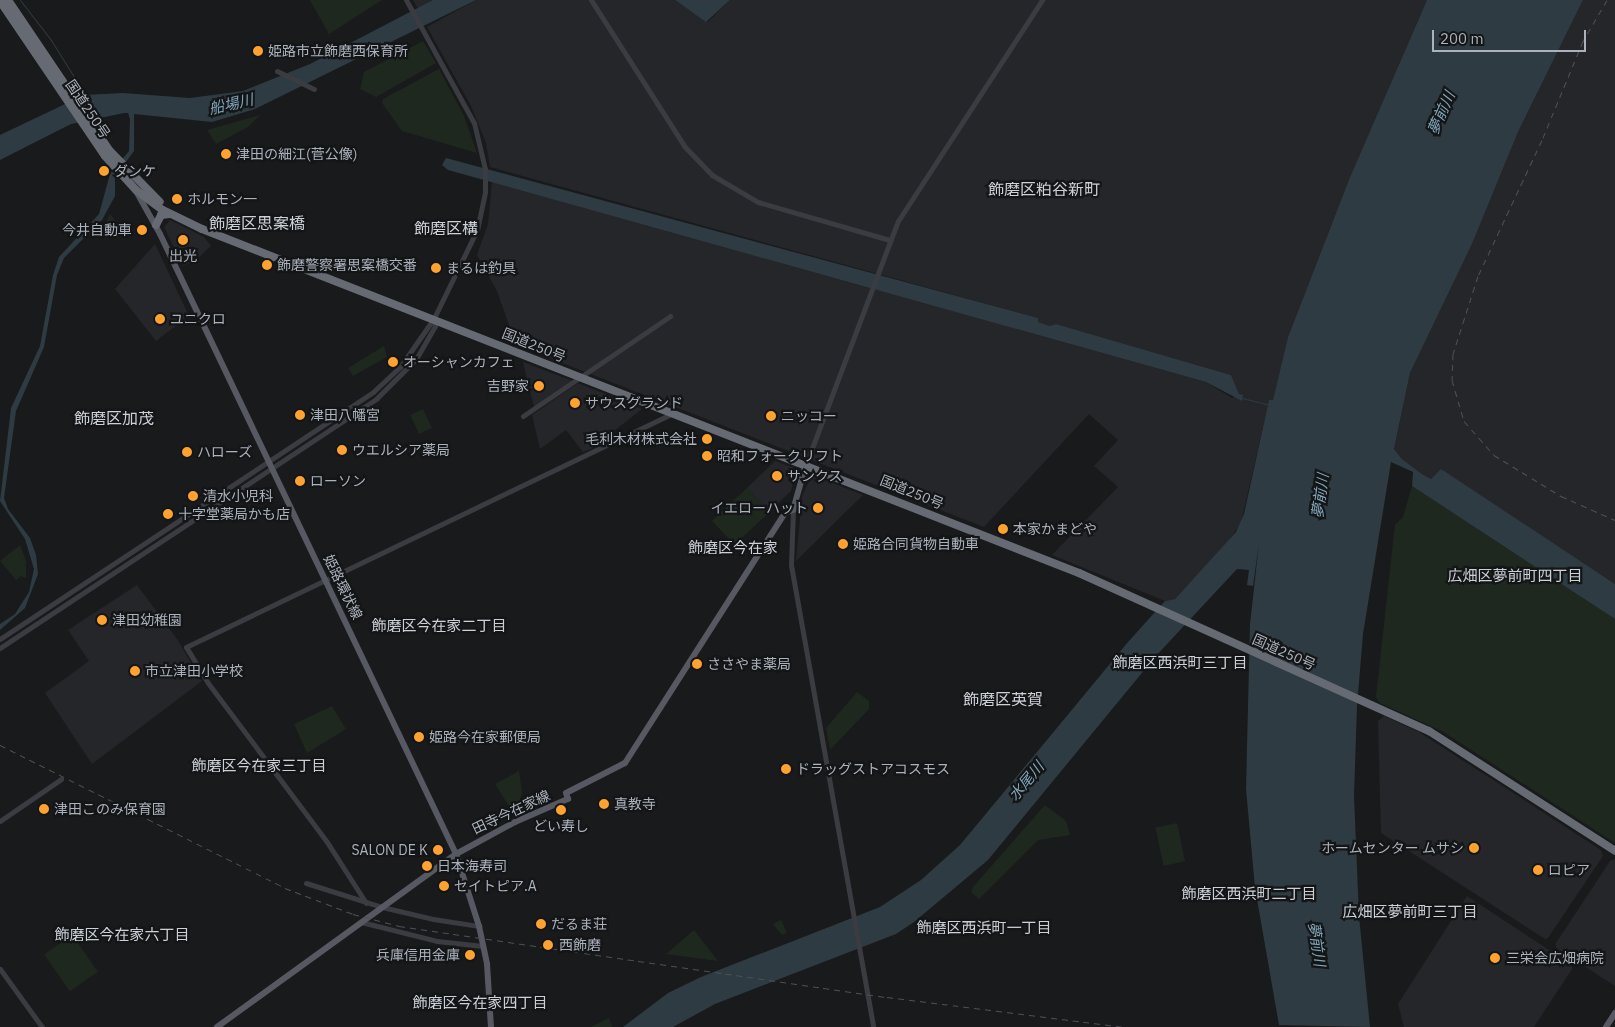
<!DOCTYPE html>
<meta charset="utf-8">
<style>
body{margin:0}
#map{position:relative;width:1615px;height:1027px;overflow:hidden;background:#191a1c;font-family:"IBM Plex Sans","Noto Sans JP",sans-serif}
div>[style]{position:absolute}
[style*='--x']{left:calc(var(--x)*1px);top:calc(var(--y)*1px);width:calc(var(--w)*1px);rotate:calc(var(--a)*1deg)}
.built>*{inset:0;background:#252629}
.green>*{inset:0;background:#1f281f;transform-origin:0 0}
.water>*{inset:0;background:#2e3b42}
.stream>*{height:1px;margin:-0.5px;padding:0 0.5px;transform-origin:0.5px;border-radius:0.5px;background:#2e3b42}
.minor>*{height:5px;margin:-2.5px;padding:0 2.5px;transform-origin:2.5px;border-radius:2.5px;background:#3a3c41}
.major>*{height:6px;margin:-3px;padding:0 3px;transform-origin:3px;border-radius:3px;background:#565961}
.highway>*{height:8px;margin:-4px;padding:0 4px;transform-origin:4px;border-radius:4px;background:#666b73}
.rail>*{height:1px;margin-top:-0.5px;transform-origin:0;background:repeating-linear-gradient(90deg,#4d5057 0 6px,transparent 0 11px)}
.dots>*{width:14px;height:14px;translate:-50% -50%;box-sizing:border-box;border:2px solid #141517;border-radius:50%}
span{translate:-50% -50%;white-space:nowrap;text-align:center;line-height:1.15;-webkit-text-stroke:4.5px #141517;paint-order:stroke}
.poi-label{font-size:14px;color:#abb2bc}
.left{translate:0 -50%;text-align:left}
.right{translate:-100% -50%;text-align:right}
.street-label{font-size:14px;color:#abb2bc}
.water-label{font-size:15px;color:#80a5b9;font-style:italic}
.neighbourhood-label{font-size:15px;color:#ccd1d8}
.quarter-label{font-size:16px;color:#ccd1d8}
.scale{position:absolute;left:1432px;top:30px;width:154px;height:22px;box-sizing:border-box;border:2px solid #abb2bc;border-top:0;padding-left:6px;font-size:15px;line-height:18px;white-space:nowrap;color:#abb2bc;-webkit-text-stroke:4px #141517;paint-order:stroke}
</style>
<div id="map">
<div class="built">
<i style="clip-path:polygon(413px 0,433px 0,418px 9px)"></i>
<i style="clip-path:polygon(476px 0,675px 0,708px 22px,730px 0,1427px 0,1350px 177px,1288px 337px,1273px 401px,1269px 401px,1241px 523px,1226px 545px,1175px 599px,1165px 601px,1052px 555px,1118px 487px,1094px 466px,1118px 440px,1089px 414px,984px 527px,516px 345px,497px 291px,477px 255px,488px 224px,492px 182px,1206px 382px,1232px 398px,1239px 394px,1231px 375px,1056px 324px,1050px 326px,1038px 322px,1038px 318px,490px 167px,486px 143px,471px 106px,427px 27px)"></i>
<i style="clip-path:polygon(1583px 0,1615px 0,1615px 584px,1441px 470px,1431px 479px,1422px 474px,1402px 459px,1394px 449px,1410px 373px,1472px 244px,1518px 132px)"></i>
<i style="clip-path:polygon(170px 220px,204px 237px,211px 246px,196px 260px,183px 266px,164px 227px)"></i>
<i style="clip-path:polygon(155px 244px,189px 316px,156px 341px,115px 289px)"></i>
<i style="clip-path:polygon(523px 362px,573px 381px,534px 407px)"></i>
<i style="clip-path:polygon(578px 383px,642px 409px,591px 449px,583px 452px,566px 430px,540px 449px,532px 415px)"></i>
<i style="clip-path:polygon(775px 461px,794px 468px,796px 472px,791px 491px,769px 512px,747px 488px)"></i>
<i style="clip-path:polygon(812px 475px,863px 495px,796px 561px,802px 496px)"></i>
<i style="clip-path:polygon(137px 585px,177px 639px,202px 681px,92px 764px,45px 693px,89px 661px,68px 630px)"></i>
<i style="clip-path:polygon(1384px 716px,1419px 732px,1601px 850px,1603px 856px,1548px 938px,1545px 939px,1381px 833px,1378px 721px)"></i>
<i style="clip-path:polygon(1615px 859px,1615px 986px,1556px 948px,1556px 943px,1610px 861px)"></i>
<i style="clip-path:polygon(1467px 896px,1572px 965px,1572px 969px,1534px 1027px,1404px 1027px,1398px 1004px)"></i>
</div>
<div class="green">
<i style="clip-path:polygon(310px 0,382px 0,329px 34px)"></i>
<i style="clip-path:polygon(423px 41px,436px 63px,376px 97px,360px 89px,364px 72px)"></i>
<i style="clip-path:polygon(439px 69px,464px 116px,477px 153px,402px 131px,382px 103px,383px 99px)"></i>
<i style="clip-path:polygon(260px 115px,248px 127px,216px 144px,207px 130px)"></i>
<i style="clip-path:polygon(110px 214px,124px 230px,118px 236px,106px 222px)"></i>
<i style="clip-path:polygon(384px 346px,387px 357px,353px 376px,348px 368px)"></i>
<i style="left:423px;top:409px;width:21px;height:14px;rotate:65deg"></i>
<i style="clip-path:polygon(1412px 486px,1615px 619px,1615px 843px,1442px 731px,1380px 703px,1376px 697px,1395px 525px,1403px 517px)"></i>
<i style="left:747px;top:488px;width:33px;height:48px;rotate:47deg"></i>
<i style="clip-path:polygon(20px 545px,26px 561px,26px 578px,21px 576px,16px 580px,0 561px)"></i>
<i style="clip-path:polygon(857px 692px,869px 701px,869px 709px,830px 750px,826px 728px)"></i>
<i style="clip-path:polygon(332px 706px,346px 729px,307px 753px,294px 724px)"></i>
<i style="clip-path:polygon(519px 771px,522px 793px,518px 806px,521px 818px,517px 819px,495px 784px)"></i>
<i style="clip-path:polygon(1045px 805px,1066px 821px,1070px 835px,1038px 840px,979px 899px,971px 892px,973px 887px)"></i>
<i style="left:1177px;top:823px;width:39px;height:22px;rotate:78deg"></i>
<i style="clip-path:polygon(781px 920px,787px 933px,782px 935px,773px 924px)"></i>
<i style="clip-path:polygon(694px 930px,718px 961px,666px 954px)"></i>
<i style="left:72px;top:935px;width:45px;height:34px;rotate:55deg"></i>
<i style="clip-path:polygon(609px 1018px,612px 1027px,591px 1027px)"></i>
</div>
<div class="water">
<i style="clip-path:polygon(433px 0,476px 0,255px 109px,212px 122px,134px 114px,134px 151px,115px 177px,115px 196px,102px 220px,64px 258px,57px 275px,44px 347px,16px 411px,4px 498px,8px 509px,30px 538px,36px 555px,38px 574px,25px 608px,0 630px,0 624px,15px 614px,29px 592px,34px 569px,25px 539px,0 501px,11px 408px,40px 346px,53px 275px,59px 257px,99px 214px,110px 174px,129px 151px,130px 119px,128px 113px,124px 113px,71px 124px,0 160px,0 135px,84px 95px,123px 93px,190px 98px,243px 91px,310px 64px)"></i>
<i style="clip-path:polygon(675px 0,730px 0,706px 22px)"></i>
<i style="clip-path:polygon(1427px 0,1583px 0,1518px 132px,1472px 244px,1410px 373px,1394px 449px,1402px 459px,1422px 474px,1431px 479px,1441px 469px,1615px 584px,1615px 619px,1412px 486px,1413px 472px,1391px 462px,1363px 634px,1357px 706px,1354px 796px,1359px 916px,1370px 1027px,1279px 1025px,1255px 888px,1246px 789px,1250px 624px,1259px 543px,1253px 586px,1247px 585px,1249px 570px,1237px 569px,1155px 657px,988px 860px,914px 922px,896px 934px,715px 1004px,673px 1027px,623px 1027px,668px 993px,701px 977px,880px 907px,921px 880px,960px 845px,1128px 642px,1165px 601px,1175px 599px,1236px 532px,1244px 514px,1269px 400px,1273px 400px,1288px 337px,1350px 177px)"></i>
<i style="clip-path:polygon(446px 158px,1038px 318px,1038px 322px,1050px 326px,1056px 324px,1231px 375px,1239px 394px,1243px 395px,1242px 401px,1206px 382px,448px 170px,442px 165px)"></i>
</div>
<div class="stream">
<i style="--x:20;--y:0;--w:51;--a:52.2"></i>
<i style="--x:51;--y:40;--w:66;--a:58"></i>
<i style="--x:1242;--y:398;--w:29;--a:14"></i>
</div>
<div class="minor">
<i style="--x:591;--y:0;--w:174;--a:57.4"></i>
<i style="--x:685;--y:147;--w:39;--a:46"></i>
<i style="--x:712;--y:175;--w:53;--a:30.4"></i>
<i style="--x:758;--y:202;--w:137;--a:16.1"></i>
<i style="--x:277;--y:71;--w:41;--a:25.9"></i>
<i style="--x:523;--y:416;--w:178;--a:-34.2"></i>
<i style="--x:806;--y:464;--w:260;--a:-69.3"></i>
<i style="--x:898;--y:221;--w:264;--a:-56.9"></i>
<i style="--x:793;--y:510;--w:55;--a:92.1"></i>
<i style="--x:791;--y:565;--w:469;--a:79.9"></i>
<i style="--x:0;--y:639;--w:447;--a:-33.5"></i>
<i style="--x:373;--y:392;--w:37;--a:-43"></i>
<i style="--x:400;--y:367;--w:60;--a:-55.2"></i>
<i style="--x:434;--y:318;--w:98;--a:-64"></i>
<i style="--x:477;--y:230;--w:39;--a:-78"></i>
<i style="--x:485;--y:192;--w:23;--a:-90"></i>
<i style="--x:485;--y:169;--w:47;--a:-103.4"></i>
<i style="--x:474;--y:123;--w:141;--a:-118.9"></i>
<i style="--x:0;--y:648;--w:452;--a:-33.5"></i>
<i style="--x:377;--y:398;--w:55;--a:-45"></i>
<i style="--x:416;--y:359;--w:38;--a:-60"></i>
<i style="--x:435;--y:326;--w:8;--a:-97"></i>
<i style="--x:0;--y:821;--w:74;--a:-34.5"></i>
<i style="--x:306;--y:883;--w:80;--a:17.5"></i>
<i style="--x:382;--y:907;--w:52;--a:13.2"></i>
<i style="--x:433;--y:919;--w:47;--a:8.7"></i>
<i style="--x:366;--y:903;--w:72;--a:-122.6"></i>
<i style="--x:327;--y:842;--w:199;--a:-126.8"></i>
<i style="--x:208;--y:683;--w:42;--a:-121.4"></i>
<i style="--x:186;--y:647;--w:540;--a:-25.66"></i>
<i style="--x:361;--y:922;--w:78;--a:14"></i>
<i style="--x:437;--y:941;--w:46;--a:6.2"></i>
<i style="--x:0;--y:969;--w:72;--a:54.1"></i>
</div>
<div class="major">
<i style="--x:136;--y:191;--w:49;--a:60.8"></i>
<i style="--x:160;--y:234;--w:687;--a:64.48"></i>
<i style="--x:456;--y:854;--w:76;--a:72.3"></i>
<i style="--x:479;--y:926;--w:39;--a:78"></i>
<i style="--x:487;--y:964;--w:63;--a:86.4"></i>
<i style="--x:217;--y:1027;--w:295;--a:-35.9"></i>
<i style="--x:456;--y:854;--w:67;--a:-28.5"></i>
<i style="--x:515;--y:822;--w:58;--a:-23.5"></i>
<i style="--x:568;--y:799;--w:6;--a:-108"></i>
<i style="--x:566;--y:793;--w:66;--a:-27"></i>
<i style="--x:625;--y:763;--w:297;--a:-57.4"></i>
<i style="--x:785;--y:513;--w:9;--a:-21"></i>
<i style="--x:793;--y:510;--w:48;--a:-74.2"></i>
<i style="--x:1606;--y:1027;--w:17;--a:-57"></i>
</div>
<div class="highway">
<i style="--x:8;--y:0;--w:182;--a:56"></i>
<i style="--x:110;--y:151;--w:71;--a:45.6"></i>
<i style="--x:0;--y:1;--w:187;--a:55.9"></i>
<i style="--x:105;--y:156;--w:46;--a:47.6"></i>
<i style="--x:136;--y:190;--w:34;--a:37"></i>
<i style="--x:163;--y:210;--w:43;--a:26"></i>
<i style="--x:202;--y:229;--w:942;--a:21.42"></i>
<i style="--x:1079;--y:573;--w:384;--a:24.3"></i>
<i style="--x:1429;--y:731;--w:221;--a:32.8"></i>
<i style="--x:156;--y:225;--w:11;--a:-63"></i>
<i style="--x:161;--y:215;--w:9;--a:-6"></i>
</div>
<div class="rail">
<i style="--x:1607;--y:0;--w:48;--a:120.3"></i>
<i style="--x:1583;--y:41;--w:107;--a:112.5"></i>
<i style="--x:1542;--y:140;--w:150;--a:115.2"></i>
<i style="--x:1478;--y:276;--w:82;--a:107.8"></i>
<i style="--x:1453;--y:354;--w:26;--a:92"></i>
<i style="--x:1452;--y:380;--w:43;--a:73.7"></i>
<i style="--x:1464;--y:421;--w:45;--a:48.6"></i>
<i style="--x:1494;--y:455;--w:79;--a:31.5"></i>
<i style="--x:1561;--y:496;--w:59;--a:24"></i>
<i style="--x:0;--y:745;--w:319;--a:26.6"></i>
<i style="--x:285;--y:888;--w:73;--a:20.9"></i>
<i style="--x:353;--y:914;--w:48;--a:14.6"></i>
<i style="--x:399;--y:926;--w:493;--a:8.3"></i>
<i style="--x:887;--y:997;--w:239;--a:7.2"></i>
</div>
<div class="dots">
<i style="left:258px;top:51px;background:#ffa22f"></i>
<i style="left:226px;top:154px;background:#ffa22f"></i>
<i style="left:104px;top:171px;background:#ffa22f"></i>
<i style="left:177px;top:199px;background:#ffa22f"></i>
<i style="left:142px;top:230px;background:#ffa22f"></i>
<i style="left:183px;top:240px;background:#ffa22f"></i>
<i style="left:267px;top:265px;background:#ffa22f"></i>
<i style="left:436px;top:268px;background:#ffa22f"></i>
<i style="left:160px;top:319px;background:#ffa22f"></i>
<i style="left:393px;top:362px;background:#ffa22f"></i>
<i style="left:539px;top:386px;background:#ffa22f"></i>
<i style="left:575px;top:403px;background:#ffa22f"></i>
<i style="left:300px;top:415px;background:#ffa22f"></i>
<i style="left:771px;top:416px;background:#ffa22f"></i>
<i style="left:707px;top:439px;background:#ffa22f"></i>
<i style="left:342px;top:450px;background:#ffa22f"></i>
<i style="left:187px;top:452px;background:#ffa22f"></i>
<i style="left:707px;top:456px;background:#ffa22f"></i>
<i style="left:777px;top:476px;background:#ffa22f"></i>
<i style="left:300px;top:481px;background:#ffa22f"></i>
<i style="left:193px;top:496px;background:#ffa22f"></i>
<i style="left:818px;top:508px;background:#ffa22f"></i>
<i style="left:168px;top:514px;background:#ffa22f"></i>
<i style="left:1003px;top:529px;background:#ffa22f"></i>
<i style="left:843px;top:544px;background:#ffa22f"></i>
<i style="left:102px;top:620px;background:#ffa22f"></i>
<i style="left:697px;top:664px;background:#ffa22f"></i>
<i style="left:135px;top:671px;background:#ffa22f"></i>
<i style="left:419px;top:737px;background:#ffa22f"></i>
<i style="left:786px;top:769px;background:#ffa22f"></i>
<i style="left:604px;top:804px;background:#ffa22f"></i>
<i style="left:44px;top:809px;background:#ffa22f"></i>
<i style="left:561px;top:810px;background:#ffa22f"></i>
<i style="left:1474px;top:848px;background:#ffa22f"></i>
<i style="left:438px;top:850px;background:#ffa22f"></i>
<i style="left:427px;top:866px;background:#ffa22f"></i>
<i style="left:1538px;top:870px;background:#ffa22f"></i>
<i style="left:444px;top:886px;background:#ffa22f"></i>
<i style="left:541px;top:924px;background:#ffa22f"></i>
<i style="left:548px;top:945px;background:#ffa22f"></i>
<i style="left:470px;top:955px;background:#ffa22f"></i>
<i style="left:1495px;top:958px;background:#ffa22f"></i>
</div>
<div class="poi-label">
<span class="left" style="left:268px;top:51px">姫路市立飾磨西保育所</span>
<span class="left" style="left:236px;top:154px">津田の細江(菅公像)</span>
<span class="left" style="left:114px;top:171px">ダンケ</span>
<span class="left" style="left:187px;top:199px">ホルモン一</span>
<span class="right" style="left:132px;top:230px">今井自動車</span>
<span style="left:183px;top:256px">出光</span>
<span class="left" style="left:277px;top:265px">飾磨警察署思案橋交番</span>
<span class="left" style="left:446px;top:268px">まるは釣具</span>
<span class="left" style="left:170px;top:319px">ユニクロ</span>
<span class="left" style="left:403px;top:362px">オーシャンカフェ</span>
<span class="right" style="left:529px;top:386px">吉野家</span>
<span class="left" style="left:585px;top:403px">サウスグランド</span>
<span class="left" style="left:310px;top:415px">津田八幡宮</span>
<span class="left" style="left:781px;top:416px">ニッコー</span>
<span class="right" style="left:697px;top:439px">毛利木材株式会社</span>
<span class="left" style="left:352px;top:450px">ウエルシア薬局</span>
<span class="left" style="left:197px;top:452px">ハローズ</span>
<span class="left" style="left:717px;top:456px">昭和フォークリフト</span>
<span class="left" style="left:787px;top:476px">サンクス</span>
<span class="left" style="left:310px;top:481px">ローソン</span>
<span class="left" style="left:203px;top:496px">清水小児科</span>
<span class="right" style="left:808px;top:508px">イエローハット</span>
<span class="left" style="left:178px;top:514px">十字堂薬局かも店</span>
<span class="left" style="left:1013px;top:529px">本家かまどや</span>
<span class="left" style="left:853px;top:544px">姫路合同貨物自動車</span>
<span class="left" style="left:112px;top:620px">津田幼稚園</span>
<span class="left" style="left:707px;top:664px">ささやま薬局</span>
<span class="left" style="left:145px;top:671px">市立津田小学校</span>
<span class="left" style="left:429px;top:737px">姫路今在家郵便局</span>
<span class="left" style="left:796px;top:769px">ドラッグストアコスモス</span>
<span class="left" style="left:614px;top:804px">真教寺</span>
<span class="left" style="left:54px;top:809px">津田このみ保育園</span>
<span style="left:561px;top:826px">どい寿し</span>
<span class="right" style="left:1464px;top:848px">ホームセンター ムサシ</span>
<span class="right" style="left:428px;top:850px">SALON DE K</span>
<span class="left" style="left:437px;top:866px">日本海寿司</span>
<span class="left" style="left:1548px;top:870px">ロピア</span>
<span class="left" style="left:454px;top:886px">セイトピア.A</span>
<span class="left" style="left:551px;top:924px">だるま荘</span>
<span class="left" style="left:559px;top:945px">西飾磨</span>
<span class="right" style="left:460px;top:955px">兵庫信用金庫</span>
<span class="left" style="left:1506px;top:958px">三栄会広畑病院</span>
</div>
<div class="street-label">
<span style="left:88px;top:109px;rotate:56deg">国道250号</span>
<span style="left:534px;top:345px;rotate:22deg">国道250号</span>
<span style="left:912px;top:492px;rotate:22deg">国道250号</span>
<span style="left:343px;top:587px;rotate:64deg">姫路環状線</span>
<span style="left:1284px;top:652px;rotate:24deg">国道250号</span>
<span style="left:511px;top:812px;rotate:-25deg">田寺今在家線</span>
</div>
<div class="water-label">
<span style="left:231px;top:104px;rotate:-13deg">船場川</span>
<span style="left:1441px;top:113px;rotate:-66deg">夢前川</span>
<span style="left:1320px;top:496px;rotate:-82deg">夢前川</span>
<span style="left:1026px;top:781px;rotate:-50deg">水尾川</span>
<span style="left:1317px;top:944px;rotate:82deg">夢前川</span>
</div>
<div class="neighbourhood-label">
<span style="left:733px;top:548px">飾磨区今在家</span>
<span style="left:1515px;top:576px">広畑区夢前町四丁目</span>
<span style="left:439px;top:626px">飾磨区今在家二丁目</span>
<span style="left:1180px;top:663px">飾磨区西浜町三丁目</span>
<span style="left:259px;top:766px">飾磨区今在家三丁目</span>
<span style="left:1249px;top:894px">飾磨区西浜町二丁目</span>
<span style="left:1410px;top:912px">広畑区夢前町三丁目</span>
<span style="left:984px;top:928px">飾磨区西浜町一丁目</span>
<span style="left:122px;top:935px">飾磨区今在家六丁目</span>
<span style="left:480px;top:1003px">飾磨区今在家四丁目</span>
</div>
<div class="quarter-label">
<span style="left:1044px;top:189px">飾磨区粕谷新町</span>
<span style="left:257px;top:223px">飾磨区思案橋</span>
<span style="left:446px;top:228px">飾磨区構</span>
<span style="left:114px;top:418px">飾磨区加茂</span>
<span style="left:1003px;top:699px">飾磨区英賀</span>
</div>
<div class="scale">200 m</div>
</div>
